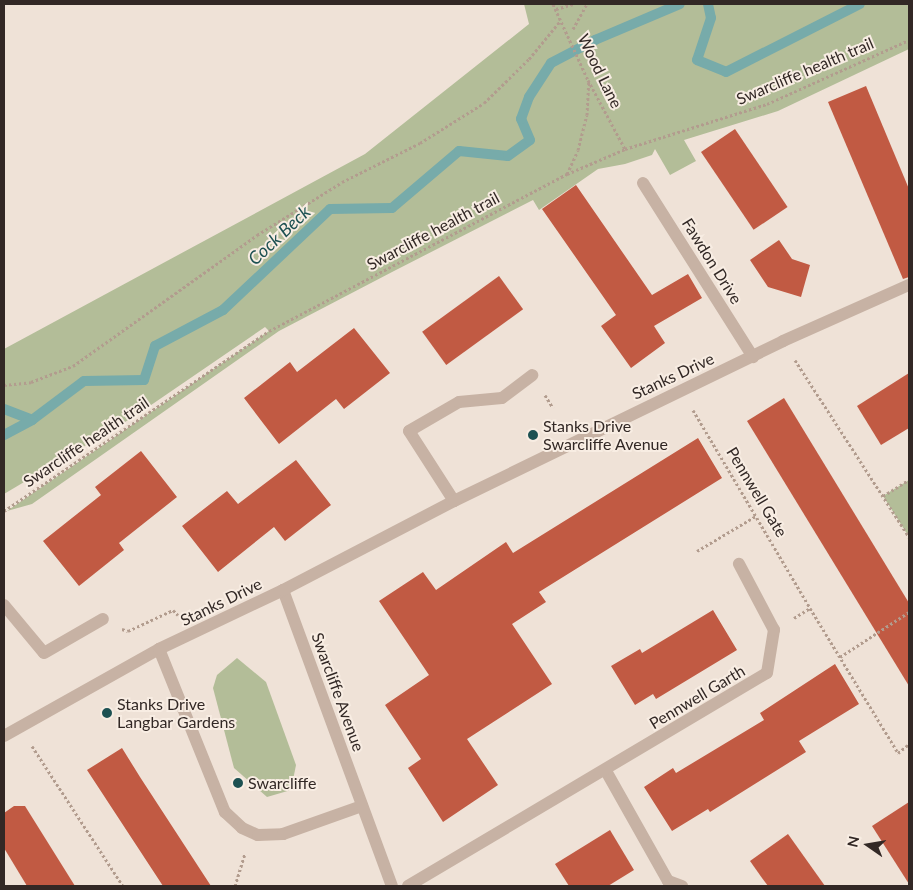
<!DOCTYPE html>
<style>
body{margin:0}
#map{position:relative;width:913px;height:890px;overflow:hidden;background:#efe2d7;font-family:Lato,sans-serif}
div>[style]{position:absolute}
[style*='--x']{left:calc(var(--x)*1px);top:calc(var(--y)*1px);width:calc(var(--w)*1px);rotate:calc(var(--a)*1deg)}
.green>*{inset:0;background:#b3bd98}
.stream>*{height:10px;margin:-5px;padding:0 5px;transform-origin:5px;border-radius:5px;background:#77abaa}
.building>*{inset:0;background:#c15a43;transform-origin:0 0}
.path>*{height:3px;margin-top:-1.5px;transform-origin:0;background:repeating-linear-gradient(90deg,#b29c8e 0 2.5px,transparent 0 5px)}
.lane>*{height:12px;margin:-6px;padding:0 6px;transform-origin:6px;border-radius:6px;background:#c7b2a4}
.street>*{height:12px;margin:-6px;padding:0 6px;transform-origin:6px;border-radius:6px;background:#c7b2a4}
.dots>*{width:14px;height:14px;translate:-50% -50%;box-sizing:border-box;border:2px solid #f8ede3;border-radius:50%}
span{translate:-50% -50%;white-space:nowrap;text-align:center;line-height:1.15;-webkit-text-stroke:4px #f8ede3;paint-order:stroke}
.street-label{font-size:16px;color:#322825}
.poi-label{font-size:16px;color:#322825}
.left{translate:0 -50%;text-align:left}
.water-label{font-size:18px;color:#1d5152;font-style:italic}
.frame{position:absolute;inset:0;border:5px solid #322825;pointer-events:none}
.north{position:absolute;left:843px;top:820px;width:50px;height:50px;-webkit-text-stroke:4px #f8ede3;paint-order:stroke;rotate:283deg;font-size:14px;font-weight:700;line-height:20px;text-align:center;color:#322825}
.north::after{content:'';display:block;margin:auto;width:18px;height:22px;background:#322825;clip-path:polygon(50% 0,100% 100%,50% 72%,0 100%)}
</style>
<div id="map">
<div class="green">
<i style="clip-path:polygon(524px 4px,909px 4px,909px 49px,778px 111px,684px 140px,696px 161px,670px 175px,655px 149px,652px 155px,625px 164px,598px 169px,539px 210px,533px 200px,394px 271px,279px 331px,32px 504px,7px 511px,269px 331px,265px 327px,135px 416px,4px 494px,4px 349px,365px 154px,529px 24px)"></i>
<i style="clip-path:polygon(909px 480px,909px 537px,883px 496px)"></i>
<i style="clip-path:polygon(237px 658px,266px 682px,296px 765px,291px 790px,267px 797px,234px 768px,213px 688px,217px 675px)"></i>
</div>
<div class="stream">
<i style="--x:708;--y:4;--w:14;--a:78"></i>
<i style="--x:711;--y:18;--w:44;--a:108.4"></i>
<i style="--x:697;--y:60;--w:31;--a:22"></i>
<i style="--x:726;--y:72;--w:150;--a:-26.9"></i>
<i style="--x:4;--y:409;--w:30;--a:21"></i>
<i style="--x:32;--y:420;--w:65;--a:-36.9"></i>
<i style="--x:84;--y:381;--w:60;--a:-1"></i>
<i style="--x:144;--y:380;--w:36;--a:-72"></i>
<i style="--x:155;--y:346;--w:77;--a:-27.9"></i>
<i style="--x:223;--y:310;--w:147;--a:-43.3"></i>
<i style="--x:330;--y:209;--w:62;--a:-0.9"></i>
<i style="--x:392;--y:208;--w:88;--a:-40.4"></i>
<i style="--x:459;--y:151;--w:49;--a:5.8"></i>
<i style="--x:508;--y:156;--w:27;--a:-36"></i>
<i style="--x:530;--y:140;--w:23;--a:-113"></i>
<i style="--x:521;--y:119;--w:23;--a:-70"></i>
<i style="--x:529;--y:97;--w:40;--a:-57.1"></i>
<i style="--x:551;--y:63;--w:50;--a:-27.6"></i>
<i style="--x:595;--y:40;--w:92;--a:-23"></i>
<i style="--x:4;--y:435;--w:32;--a:-28"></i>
</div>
<div class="building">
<i style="clip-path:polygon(866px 86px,909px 189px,909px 277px,903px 279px,828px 102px)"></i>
<i style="left:735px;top:129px;width:94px;height:41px;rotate:56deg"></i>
<i style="clip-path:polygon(576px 185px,652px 295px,688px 274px,702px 298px,654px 326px,665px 343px,631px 368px,601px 326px,616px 315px,542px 209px)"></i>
<i style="clip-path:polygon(779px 240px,792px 259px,810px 265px,801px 297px,768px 287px,750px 260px)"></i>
<i style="left:499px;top:276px;width:41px;height:95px;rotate:54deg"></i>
<i style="clip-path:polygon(354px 328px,390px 373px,344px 409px,336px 399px,279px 444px,244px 398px,290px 362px,297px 372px)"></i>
<i style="clip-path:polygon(909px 373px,909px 428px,881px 445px,857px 406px)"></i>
<i style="clip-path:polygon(784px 398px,909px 603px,909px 686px,747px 421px)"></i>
<i style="clip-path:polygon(698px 438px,722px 478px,539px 592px,546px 602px,512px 624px,552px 684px,467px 739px,498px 785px,443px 822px,408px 768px,421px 759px,385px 705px,429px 675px,379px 601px,423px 572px,436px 590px,506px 542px,513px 553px)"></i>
<i style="clip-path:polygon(141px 451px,177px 497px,119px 543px,124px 550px,79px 586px,43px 541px,101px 495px,95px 487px)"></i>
<i style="clip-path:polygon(296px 460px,331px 505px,285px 541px,274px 527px,218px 572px,182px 526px,227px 491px,238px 504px)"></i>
<i style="clip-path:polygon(713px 610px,737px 650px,656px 699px,653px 694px,635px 705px,611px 666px,640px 649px,642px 653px)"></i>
<i style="clip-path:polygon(835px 664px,859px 704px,799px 741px,806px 752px,710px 812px,708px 809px,672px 831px,644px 787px,673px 768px,676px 773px,764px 720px,760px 713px)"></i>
<i style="clip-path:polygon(122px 748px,140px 777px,211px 886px,163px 886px,87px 770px)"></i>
<i style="clip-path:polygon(909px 802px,909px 884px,872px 826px)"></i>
<i style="clip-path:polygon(14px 806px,25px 806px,75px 886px,27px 886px,4px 848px,4px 813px)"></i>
<i style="clip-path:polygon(610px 830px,634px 870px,608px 886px,569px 886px,555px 864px)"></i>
<i style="clip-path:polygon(788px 834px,825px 886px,768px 886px,762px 878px,750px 861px)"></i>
</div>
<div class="path">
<i style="--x:553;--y:4;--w:84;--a:65.3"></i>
<i style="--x:588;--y:80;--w:78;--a:61.8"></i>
<i style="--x:556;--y:9;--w:19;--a:-16"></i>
<i style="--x:573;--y:29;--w:29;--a:-61"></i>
<i style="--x:567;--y:174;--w:26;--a:-65"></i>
<i style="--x:578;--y:150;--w:36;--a:-76"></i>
<i style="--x:587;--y:115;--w:33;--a:-87"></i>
<i style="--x:795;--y:360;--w:211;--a:57.2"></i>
<i style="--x:4;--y:385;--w:27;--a:-6"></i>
<i style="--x:31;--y:382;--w:45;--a:-20.9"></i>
<i style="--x:73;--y:366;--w:226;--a:-35.4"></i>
<i style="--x:257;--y:235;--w:100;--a:-31.9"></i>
<i style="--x:342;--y:182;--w:87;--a:-26.6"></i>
<i style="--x:420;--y:143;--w:75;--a:-32"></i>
<i style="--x:484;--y:103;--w:63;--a:-44.4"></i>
<i style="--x:529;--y:59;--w:50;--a:-50.6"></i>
<i style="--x:545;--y:395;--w:15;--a:58"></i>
<i style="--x:693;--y:410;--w:230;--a:59.4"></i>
<i style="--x:883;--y:496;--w:31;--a:-32"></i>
<i style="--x:4;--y:511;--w:320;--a:-34.2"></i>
<i style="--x:269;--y:331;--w:337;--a:-27.8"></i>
<i style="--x:567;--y:174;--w:63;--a:-23.3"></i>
<i style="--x:625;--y:149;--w:149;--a:-17.6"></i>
<i style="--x:767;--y:104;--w:156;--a:-24.3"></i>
<i style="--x:697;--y:551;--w:69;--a:-30.7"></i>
<i style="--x:794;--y:618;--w:19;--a:-32"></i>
<i style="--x:810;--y:608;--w:170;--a:58.7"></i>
<i style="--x:898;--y:753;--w:14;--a:-39"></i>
<i style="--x:122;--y:629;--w:6;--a:18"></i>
<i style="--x:128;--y:631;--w:50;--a:-25"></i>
<i style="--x:173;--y:610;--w:7;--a:45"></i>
<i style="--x:840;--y:657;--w:82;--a:-33.1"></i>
<i style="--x:32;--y:746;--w:167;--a:57"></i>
<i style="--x:235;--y:886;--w:34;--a:-73"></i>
</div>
<div class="lane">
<i style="--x:159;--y:649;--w:176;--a:68"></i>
<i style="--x:225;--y:812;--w:23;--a:43"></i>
<i style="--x:242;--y:828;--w:17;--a:24"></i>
<i style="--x:258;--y:835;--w:25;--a:-2"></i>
<i style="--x:283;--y:834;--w:84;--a:-19.5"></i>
</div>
<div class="street">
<i style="--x:643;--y:183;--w:206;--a:57.7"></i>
<i style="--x:454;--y:501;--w:83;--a:-122.7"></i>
<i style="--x:409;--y:431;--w:58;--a:-30.1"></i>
<i style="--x:459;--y:402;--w:43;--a:-5.3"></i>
<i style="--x:502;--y:398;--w:38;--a:-37"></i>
<i style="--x:283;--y:590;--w:315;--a:69.8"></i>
<i style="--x:4;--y:605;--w:62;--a:50.2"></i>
<i style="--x:44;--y:653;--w:68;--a:-30"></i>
<i style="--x:4;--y:736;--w:178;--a:-29.3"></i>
<i style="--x:159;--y:649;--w:137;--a:-25.4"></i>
<i style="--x:283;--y:590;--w:193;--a:-27.5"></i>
<i style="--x:454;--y:501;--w:366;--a:-25.9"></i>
<i style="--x:783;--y:341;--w:138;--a:-24"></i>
<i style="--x:606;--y:771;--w:126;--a:60.6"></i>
<i style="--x:668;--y:881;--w:15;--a:20"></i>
<i style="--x:408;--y:886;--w:417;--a:-30.7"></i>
<i style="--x:767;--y:673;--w:44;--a:-80.8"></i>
<i style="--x:774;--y:630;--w:75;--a:-117.9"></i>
</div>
<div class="dots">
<i style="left:533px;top:435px;background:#1d5152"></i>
<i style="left:107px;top:713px;background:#1d5152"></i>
<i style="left:238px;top:783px;background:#1d5152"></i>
</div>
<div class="street-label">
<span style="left:600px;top:71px;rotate:64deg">Wood Lane</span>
<span style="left:805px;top:71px;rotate:-23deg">Swarcliffe health trail</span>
<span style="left:433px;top:231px;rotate:-28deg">Swarcliffe health trail</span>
<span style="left:712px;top:261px;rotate:58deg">Fawdon Drive</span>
<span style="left:673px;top:376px;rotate:-25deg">Stanks Drive</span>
<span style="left:86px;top:442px;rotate:-34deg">Swarcliffe health trail</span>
<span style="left:757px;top:492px;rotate:59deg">Pennwell Gate</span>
<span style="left:221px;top:602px;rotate:-26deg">Stanks Drive</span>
<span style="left:338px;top:692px;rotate:70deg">Swarcliffe Avenue</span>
<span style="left:697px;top:697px;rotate:-31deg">Pennwell Garth</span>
</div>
<div class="poi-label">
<span class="left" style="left:543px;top:435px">Stanks Drive<br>Swarcliffe Avenue</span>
<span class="left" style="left:117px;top:713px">Stanks Drive<br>Langbar Gardens</span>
<span class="left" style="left:248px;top:783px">Swarcliffe</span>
</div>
<div class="water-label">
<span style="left:279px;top:235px;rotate:-43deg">Cock Beck</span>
</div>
<div class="frame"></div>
<div class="north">N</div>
</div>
